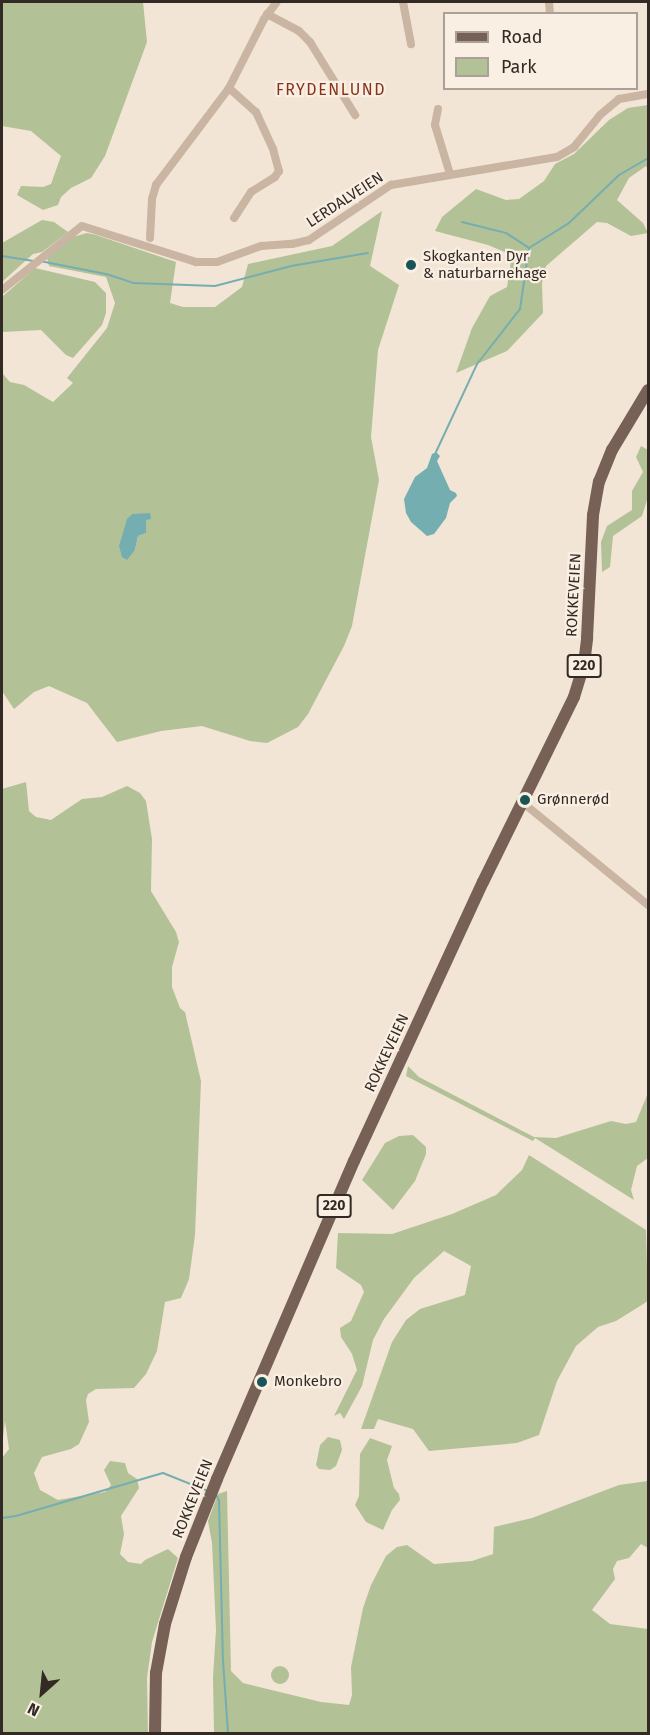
<!DOCTYPE html>
<meta charset="utf-8">
<style>
body{margin:0}
#map{position:relative;width:650px;height:1735px;overflow:hidden;background:#f2e5d6;font-family:"Fira Sans",sans-serif}
div>[style]{position:absolute}
[style*='--x']{left:calc(var(--x)*1px);top:calc(var(--y)*1px);width:calc(var(--w)*1px);rotate:calc(var(--a)*1deg)}
.green>*{inset:0;background:#b3c196}
.round{border-radius:50%}
.water>*{inset:0;background:#74aeb0}
.stream>*{height:2px;margin:-1px;padding:0 1px;transform-origin:1px;border-radius:1px;background:#74aeb0}
.minor>*{height:8px;margin:-4px;padding:0 4px;transform-origin:4px;border-radius:4px;background:#cab4a2}
.primary>*{height:12px;margin:-6px;padding:0 6px;transform-origin:6px;border-radius:6px;background:#776055}
.dots>*{width:16px;height:16px;translate:-50% -50%;box-sizing:border-box;border:3px solid #faefe3;border-radius:50%}
span{translate:-50% -50%;white-space:nowrap;text-align:center;line-height:1.15;-webkit-text-stroke:4.5px #faefe3;paint-order:stroke}
.shield-label span{padding:2px 4px;background:#faefe3;border:2px solid;border-radius:4px;-webkit-text-stroke-width:0}
.shield-label{font-size:14px;color:#342a25;font-weight:700}
.street-label{font-size:15px;color:#342a25}
.poi-label{font-size:15px;color:#342a25}
.left{translate:0 -50%;text-align:left}
.neighbourhood-label{font-size:16px;color:#87331b;letter-spacing:1.5px}
.frame{position:absolute;inset:0;border:3px solid #342a25;pointer-events:none}
.legend{position:absolute;left:443px;top:12px;width:195px;height:78px;box-sizing:border-box;background:#faefe3;border:2px solid #aba097;margin:0;padding:8px 10px;list-style:none;font-size:18px;color:#342a25}
.legend li{display:flex;align-items:center;gap:12px;height:30px}
.legend b{width:30px;border:2px solid #aba097}
.north{position:absolute;left:12px;top:1663px;width:60px;height:60px;-webkit-text-stroke:4px #faefe3;paint-order:stroke;rotate:207deg;font-size:16px;font-weight:700;line-height:24px;text-align:center;color:#342a25}
.north::after{content:'';display:block;margin:auto;width:21px;height:27px;background:#342a25;clip-path:polygon(50% 0,100% 100%,50% 72%,0 100%)}
</style>
<div id="map">
<div class="green">
<i style="clip-path:polygon(2px 2px,143px 2px,147px 42px,105px 156px,91px 178px,71px 188px,61px 197px,58px 205px,43px 210px,17px 195px,21px 186px,43px 187px,51px 184px,61px 156px,31px 131px,2px 126px)"></i>
<i style="clip-path:polygon(648px 105px,648px 170px,646px 166px,629px 178px,617px 200px,643px 223px,648px 233px,631px 236px,607px 223px,597px 222px,546px 266px,542px 283px,543px 313px,507px 351px,456px 373px,472px 328px,490px 296px,507px 287px,512px 255px,488px 245px,435px 231px,442px 217px,476px 189px,506px 200px,519px 199px,544px 181px,555px 164px,574px 154px,609px 120px,628px 108px)"></i>
<i style="clip-path:polygon(evenodd,382px 211px,370px 266px,399px 285px,378px 350px,371px 437px,379px 480px,352px 626px,344px 646px,308px 714px,298px 727px,267px 743px,250px 741px,202px 726px,161px 731px,117px 742px,87px 703px,49px 686px,34px 692px,14px 709px,2px 691px,2px 373px,10px 382px,24px 385px,53px 402px,73px 383px,67px 378px,107px 328px,115px 303px,106px 277px,49px 266px,47px 258px,73px 237px,87px 233px,96px 235px,176px 262px,170px 303px,183px 307px,215px 307px,242px 287px,248px 264px,332px 246px,382px 211px,141px 513px,146px 533px,138px 536px,135px 550px,126px 560px,141px 513px)"></i>
<i style="clip-path:polygon(42px 220px,54px 222px,68px 232px,42px 252px,33px 254px,2px 282px,2px 243px)"></i>
<i style="clip-path:polygon(35px 268px,95px 282px,106px 293px,106px 313px,102px 325px,73px 358px,66px 355px,41px 330px,2px 332px,2px 297px)"></i>
<i style="clip-path:polygon(641px 446px,648px 450px,648px 497px,642px 516px,613px 536px,610px 567px,602px 572px,601px 542px,607px 526px,632px 510px,632px 491px,643px 472px,636px 457px)"></i>
<i style="clip-path:polygon(26px 782px,29px 811px,36px 817px,51px 820px,82px 799px,102px 797px,127px 786px,140px 793px,146px 801px,152px 839px,151px 891px,176px 932px,179px 942px,172px 967px,172px 987px,180px 1008px,185px 1012px,201px 1081px,195px 1235px,189px 1279px,181px 1298px,165px 1302px,157px 1351px,146px 1374px,134px 1388px,96px 1389px,88px 1394px,86px 1400px,89px 1422px,79px 1444px,71px 1449px,42px 1457px,34px 1473px,40px 1490px,58px 1500px,105px 1492px,111px 1485px,104px 1470px,110px 1461px,125px 1463px,128px 1473px,137px 1479px,139px 1488px,121px 1516px,124px 1534px,120px 1554px,128px 1562px,141px 1564px,145px 1560px,168px 1549px,178px 1558px,152px 1642px,147px 1678px,148px 1733px,2px 1733px,2px 1458px,9px 1449px,5px 1421px,2px 1447px,2px 789px)"></i>
<i style="clip-path:polygon(408px 1066px,419px 1077px,534px 1137px,556px 1138px,611px 1121px,626px 1124px,636px 1122px,648px 1093px,648px 1158px,637px 1166px,631px 1190px,634px 1200px,535px 1138px,533px 1141px,406px 1076px)"></i>
<i style="clip-path:polygon(413px 1135px,426px 1147px,426px 1154px,415px 1181px,393px 1210px,362px 1180px,385px 1143px,399px 1136px)"></i>
<i style="clip-path:polygon(529px 1155px,646px 1230px,648px 1301px,616px 1321px,598px 1327px,576px 1346px,557px 1381px,539px 1435px,517px 1443px,429px 1451px,413px 1429px,378px 1419px,374px 1429px,361px 1429px,392px 1342px,406px 1320px,420px 1309px,465px 1295px,471px 1266px,444px 1251px,414px 1278px,384px 1319px,373px 1340px,362px 1386px,344px 1419px,340px 1413px,334px 1416px,357px 1370px,352px 1354px,341px 1337px,340px 1328px,351px 1321px,364px 1292px,361px 1285px,336px 1268px,338px 1233px,392px 1234px,452px 1214px,496px 1195px,522px 1170px)"></i>
<i style="clip-path:polygon(328px 1437px,340px 1440px,342px 1450px,336px 1466px,330px 1470px,319px 1469px,316px 1465px,320px 1445px)"></i>
<i style="clip-path:polygon(370px 1438px,392px 1446px,387px 1460px,394px 1488px,399px 1494px,400px 1500px,392px 1510px,383px 1530px,366px 1522px,355px 1505px,359px 1496px,360px 1454px)"></i>
<i style="clip-path:polygon(648px 1481px,648px 1548px,641px 1544px,629px 1558px,617px 1561px,613px 1569px,615px 1579px,592px 1610px,610px 1624px,648px 1629px,648px 1733px,214px 1733px,213px 1677px,216px 1630px,212px 1543px,208px 1521px,218px 1494px,227px 1491px,231px 1671px,243px 1683px,321px 1702px,349px 1705px,352px 1695px,351px 1667px,363px 1608px,371px 1585px,386px 1556px,397px 1547px,407px 1545px,434px 1564px,472px 1561px,493px 1554px,494px 1527px,532px 1518px,619px 1485px)"></i>
<i class="round" style="left:271px;top:1666px;width:18px;height:18px"></i>
</div>
<div class="water">
<i style="clip-path:polygon(436px 452px,440px 456px,437px 461px,450px 490px,456px 493px,457px 496px,450px 503px,446px 518px,434px 534px,427px 536px,411px 522px,406px 513px,404px 499px,415px 477px,427px 468px,432px 454px)"></i>
<i style="clip-path:polygon(150px 513px,151px 519px,146px 520px,146px 533px,138px 536px,135px 550px,127px 560px,122px 557px,119px 546px,127px 519px,132px 514px)"></i>
</div>
<div class="stream">
<i style="--x:462;--y:222;--w:45;--a:14"></i>
<i style="--x:506;--y:233;--w:27;--a:33"></i>
<i style="--x:529;--y:248;--w:47;--a:-32"></i>
<i style="--x:569;--y:223;--w:69;--a:-43.8"></i>
<i style="--x:619;--y:175;--w:34;--a:-30"></i>
<i style="--x:2;--y:256;--w:32;--a:9"></i>
<i style="--x:40;--y:261;--w:67;--a:11.1"></i>
<i style="--x:106;--y:274;--w:28;--a:18"></i>
<i style="--x:133;--y:283;--w:82;--a:2.1"></i>
<i style="--x:215;--y:286;--w:79;--a:-14.7"></i>
<i style="--x:291;--y:266;--w:78;--a:-9.6"></i>
<i style="--x:436;--y:452;--w:97;--a:-65"></i>
<i style="--x:477;--y:364;--w:70;--a:-52"></i>
<i style="--x:520;--y:309;--w:62;--a:-81.6"></i>
<i style="--x:216;--y:1495;--w:6;--a:59"></i>
<i style="--x:219;--y:1500;--w:160;--a:88.6"></i>
<i style="--x:223;--y:1660;--w:74;--a:86.1"></i>
<i style="--x:2;--y:1518;--w:14;--a:-8"></i>
<i style="--x:16;--y:1516;--w:153;--a:-16.3"></i>
<i style="--x:163;--y:1473;--w:48;--a:21.8"></i>
</div>
<div class="minor">
<i style="--x:403;--y:2;--w:43;--a:79.2"></i>
<i style="--x:549;--y:2;--w:12;--a:85"></i>
<i style="--x:267;--y:14;--w:36;--a:28"></i>
<i style="--x:299;--y:31;--w:16;--a:45"></i>
<i style="--x:310;--y:42;--w:86;--a:58.3"></i>
<i style="--x:229;--y:88;--w:36;--a:42"></i>
<i style="--x:256;--y:112;--w:41;--a:65.3"></i>
<i style="--x:273;--y:149;--w:23;--a:75"></i>
<i style="--x:279;--y:171;--w:7;--a:124"></i>
<i style="--x:275;--y:177;--w:28;--a:148"></i>
<i style="--x:251;--y:192;--w:31;--a:123"></i>
<i style="--x:438;--y:109;--w:16;--a:101"></i>
<i style="--x:435;--y:125;--w:51;--a:73"></i>
<i style="--x:150;--y:238;--w:39;--a:-87"></i>
<i style="--x:152;--y:199;--w:15;--a:-74"></i>
<i style="--x:156;--y:185;--w:121;--a:-53"></i>
<i style="--x:229;--y:88;--w:77;--a:-63.1"></i>
<i style="--x:264;--y:19;--w:21;--a:-53"></i>
<i style="--x:2;--y:290;--w:102;--a:-38.7"></i>
<i style="--x:82;--y:226;--w:120;--a:17.5"></i>
<i style="--x:196;--y:262;--w:21;--a:0"></i>
<i style="--x:217;--y:262;--w:47;--a:-20"></i>
<i style="--x:261;--y:246;--w:31;--a:-4"></i>
<i style="--x:292;--y:244;--w:17;--a:-13"></i>
<i style="--x:309;--y:240;--w:99;--a:-33.9"></i>
<i style="--x:391;--y:185;--w:168;--a:-9.6"></i>
<i style="--x:557;--y:157;--w:20;--a:-30"></i>
<i style="--x:574;--y:147;--w:41;--a:-50.9"></i>
<i style="--x:600;--y:115;--w:25;--a:-40"></i>
<i style="--x:619;--y:99;--w:29;--a:-10"></i>
<i style="--x:522;--y:802;--w:163;--a:39.3"></i>
</div>
<div class="primary">
<i style="--x:155;--y:1734;--w:61;--a:-89.1"></i>
<i style="--x:156;--y:1673;--w:50;--a:-79.6"></i>
<i style="--x:165;--y:1624;--w:70;--a:-72.6"></i>
<i style="--x:186;--y:1557;--w:84;--a:-68.3"></i>
<i style="--x:217;--y:1479;--w:346;--a:-66.7"></i>
<i style="--x:354;--y:1161;--w:307;--a:-65.2"></i>
<i style="--x:483;--y:882;--w:206;--a:-63.8"></i>
<i style="--x:574;--y:697;--w:34;--a:-73"></i>
<i style="--x:584;--y:664;--w:26;--a:-83"></i>
<i style="--x:587;--y:638;--w:123;--a:-87.2"></i>
<i style="--x:593;--y:515;--w:34;--a:-80"></i>
<i style="--x:599;--y:482;--w:35;--a:-68"></i>
<i style="--x:612;--y:450;--w:70;--a:-59"></i>
</div>
<div class="dots">
<i style="left:411px;top:265px;background:#195457"></i>
<i style="left:525px;top:800px;background:#195457"></i>
<i style="left:262px;top:1382px;background:#195457"></i>
</div>
<div class="shield-label">
<span style="left:584px;top:666px">220</span>
<span style="left:334px;top:1206px">220</span>
</div>
<div class="street-label">
<span style="left:345px;top:200px;rotate:-33deg">LERDALVEIEN</span>
<span style="left:574px;top:595px;rotate:-87deg">ROKKEVEIEN</span>
<span style="left:387px;top:1053px;rotate:-65deg">ROKKEVEIEN</span>
<span style="left:193px;top:1499px;rotate:-68deg">ROKKEVEIEN</span>
</div>
<div class="poi-label">
<span class="left" style="left:423px;top:265px">Skogkanten Dyr<br>&amp; naturbarnehage</span>
<span class="left" style="left:537px;top:800px">Grønnerød</span>
<span class="left" style="left:274px;top:1382px">Monkebro</span>
</div>
<div class="neighbourhood-label">
<span style="left:331px;top:90px">FRYDENLUND</span>
</div>
<div class="frame"></div>
<ul class="legend">
<li><b style="height:8px;background:#776055"></b>Road</li>
<li><b style="height:16px;background:#b3c196"></b>Park</li>
</ul>
<div class="north">N</div>
</div>
